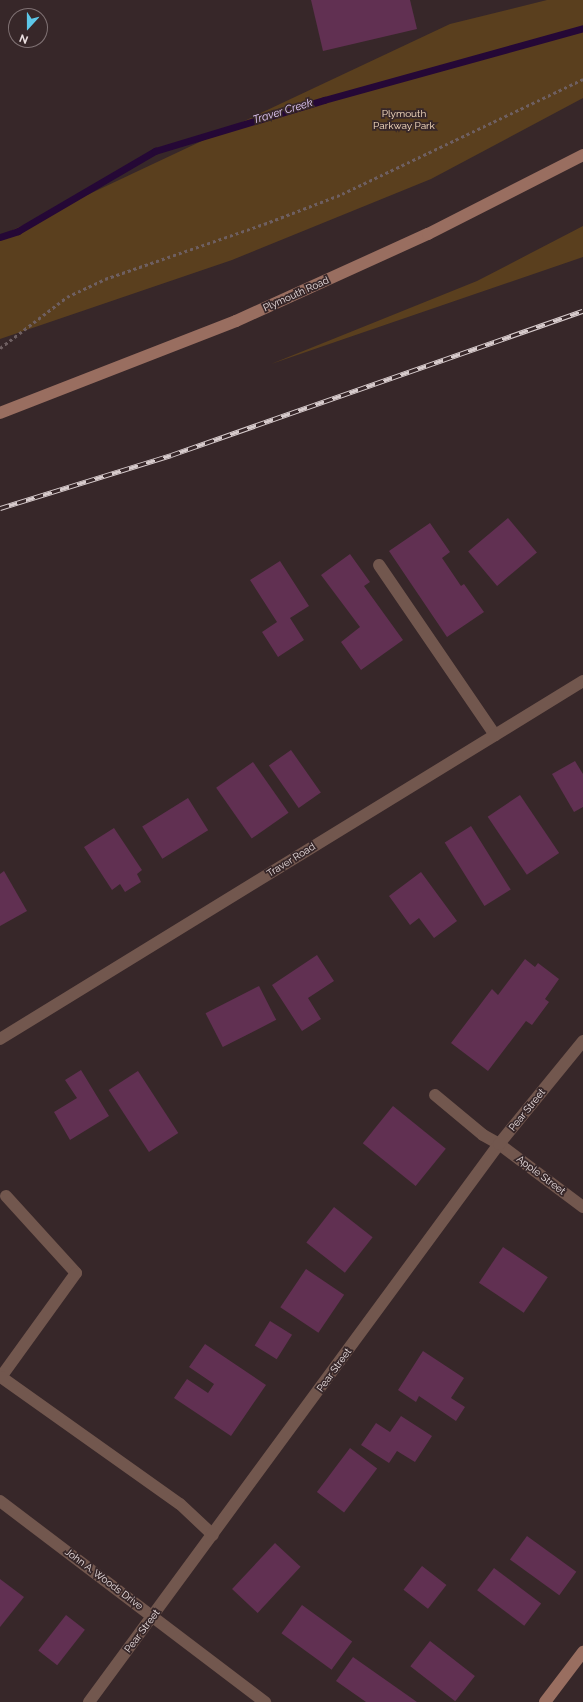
<!DOCTYPE html>
<style>
body{margin:0}
#map{position:relative;width:583px;height:1702px;overflow:hidden;background:#372729;font-family:Raleway,sans-serif}
div>[style]{position:absolute}
[style*='--x']{left:calc(var(--x)*1px);top:calc(var(--y)*1px);width:calc(var(--w)*1px);rotate:calc(var(--a)*1deg)}
.green>*{inset:0;background:#5a3f1e}
.stream>*{height:7px;margin:-3.5px;padding:0 3.5px;transform-origin:3.5px;border-radius:3.5px;background:#250836}
.building>*{inset:0;background:#613052;transform-origin:0 0}
.path>*{height:2.5px;margin-top:-1.25px;transform-origin:0;background:repeating-linear-gradient(90deg,#6e5f61 0 3px,transparent 0 6px)}
.lane>*{height:12px;margin:-6px;padding:0 6px;transform-origin:6px;border-radius:6px;background:#72574e}
.street>*{height:12px;margin:-6px;padding:0 6px;transform-origin:6px;border-radius:6px;background:#72574e}
.secondary>*{height:12px;margin:-6px;padding:0 6px;transform-origin:6px;border-radius:6px;background:#996e60}
.rail>*{height:4.5px;margin-top:-2.25px;transform-origin:0;background:repeating-linear-gradient(90deg,#372729 0 9px,#d7cbcc 0 18px);box-sizing:border-box;border-block:1px solid #d7cbcc}
span{translate:-50% -50%;white-space:nowrap;text-align:center;line-height:1.15;-webkit-text-stroke:3.5px #372729;paint-order:stroke}
.park-label{font-size:10px;color:#f8dec2}
.street-label{font-size:10px;color:#ebe0e1}
.water-label{font-size:11px;color:#e4caf9;font-style:italic}
.north{position:absolute;left:8px;top:8px;width:40px;height:40px;box-sizing:border-box;background:#372729;border:1px solid #7f7173;border-radius:50%;rotate:201deg;font-size:11px;font-weight:700;line-height:16px;text-align:center;color:#ebe0e1}
.north::after{content:'';display:block;margin:auto;width:14px;height:18px;background:#5dc7e8;clip-path:polygon(50% 0,100% 100%,50% 72%,0 100%)}
</style>
<div id="map">
<div class="green">
<i style="clip-path:polygon(547px 0,583px 0,583px 98px,431px 179px,232px 260px,0 339px,0 236px,450px 24px)"></i>
<i style="clip-path:polygon(583px 226px,583px 257px,271px 364px,477px 281px)"></i>
</div>
<div class="stream">
<i style="--x:0;--y:237;--w:19;--a:-18"></i>
<i style="--x:18;--y:231;--w:159;--a:-30.3"></i>
<i style="--x:155;--y:151;--w:177;--a:-16.8"></i>
<i style="--x:324;--y:100;--w:269;--a:-15.5"></i>
</div>
<div class="building">
<i style="clip-path:polygon(311px 0,410px 0,417px 29px,323px 51px)"></i>
<i style="left:508px;top:518px;width:45px;height:52px;rotate:50deg"></i>
<i style="clip-path:polygon(430px 523px,450px 552px,442px 558px,461px 586px,464px 584px,484px 612px,447px 637px,389px 551px)"></i>
<i style="clip-path:polygon(350px 554px,370px 582px,364px 586px,403px 640px,361px 670px,341px 642px,360px 627px,321px 575px)"></i>
<i style="clip-path:polygon(280px 561px,309px 606px,290px 618px,304px 640px,278px 657px,262px 632px,277px 622px,250px 580px)"></i>
<i style="left:291px;top:750px;width:52px;height:27px;rotate:55deg"></i>
<i style="clip-path:polygon(575px 761px,583px 774px,583px 807px,574px 812px,552px 774px)"></i>
<i style="left:253px;top:762px;width:62px;height:45px;rotate:55deg"></i>
<i style="left:520px;top:795px;width:70px;height:39px;rotate:56deg"></i>
<i style="left:188px;top:798px;width:38px;height:54px;rotate:58deg"></i>
<i style="left:471px;top:826px;width:75px;height:31px;rotate:58deg"></i>
<i style="clip-path:polygon(114px 828px,142px 870px,137px 874px,141px 882px,125px 892px,120px 884px,112px 890px,84px 847px)"></i>
<i style="clip-path:polygon(4px 871px,27px 911px,0 926px,0 874px)"></i>
<i style="clip-path:polygon(421px 872px,457px 921px,434px 938px,419px 918px,410px 925px,389px 896px)"></i>
<i style="clip-path:polygon(317px 955px,334px 981px,308px 998px,321px 1019px,302px 1031px,272px 985px)"></i>
<i style="clip-path:polygon(525px 959px,535px 967px,538px 963px,559px 979px,545px 999px,549px 1002px,532px 1025px,526px 1021px,488px 1071px,451px 1043px,492px 989px,498px 995px)"></i>
<i style="left:259px;top:986px;width:38px;height:60px;rotate:63deg"></i>
<i style="clip-path:polygon(81px 1070px,109px 1116px,70px 1140px,54px 1112px,77px 1098px,65px 1080px)"></i>
<i style="left:138px;top:1071px;width:74px;height:35px;rotate:57deg"></i>
<i style="left:393px;top:1106px;width:68px;height:48px;rotate:39deg"></i>
<i style="left:334px;top:1207px;width:49px;height:45px;rotate:38deg"></i>
<i style="left:503px;top:1247px;width:54px;height:43px;rotate:34deg"></i>
<i style="left:306px;top:1269px;width:46px;height:46px;rotate:34deg"></i>
<i style="left:270px;top:1321px;width:26px;height:29px;rotate:32deg"></i>
<i style="clip-path:polygon(205px 1344px,266px 1385px,231px 1436px,174px 1398px,187px 1379px,208px 1393px,214px 1384px,189px 1367px)"></i>
<i style="clip-path:polygon(423px 1351px,464px 1378px,451px 1398px,465px 1407px,456px 1421px,419px 1396px,416px 1402px,398px 1390px)"></i>
<i style="clip-path:polygon(401px 1416px,432px 1436px,415px 1462px,397px 1451px,389px 1463px,361px 1445px,376px 1423px,390px 1432px)"></i>
<i style="left:350px;top:1448px;width:34px;height:55px;rotate:37deg"></i>
<i style="left:527px;top:1536px;width:61px;height:29px;rotate:36deg"></i>
<i style="left:275px;top:1543px;width:35px;height:63px;rotate:43deg"></i>
<i style="left:422px;top:1566px;width:31px;height:30px;rotate:38deg"></i>
<i style="left:494px;top:1568px;width:59px;height:28px;rotate:37deg"></i>
<i style="clip-path:polygon(0 1579px,24px 1597px,0 1627px)"></i>
<i style="left:302px;top:1605px;width:62px;height:35px;rotate:36deg"></i>
<i style="left:66px;top:1615px;width:24px;height:45px;rotate:38deg"></i>
<i style="left:430px;top:1641px;width:57px;height:32px;rotate:38deg"></i>
<i style="clip-path:polygon(353px 1657px,417px 1702px,366px 1702px,336px 1681px)"></i>
</div>
<div class="path">
<i style="--x:0;--y:348;--w:84;--a:-37.3"></i>
<i style="--x:67;--y:297;--w:42;--a:-25.3"></i>
<i style="--x:105;--y:279;--w:168;--a:-19.1"></i>
<i style="--x:264;--y:224;--w:84;--a:-21"></i>
<i style="--x:342;--y:194;--w:267;--a:-25.5"></i>
</div>
<div class="lane">
<i style="--x:379;--y:565;--w:206;--a:55.7"></i>
<i style="--x:435;--y:1095;--w:62;--a:39.8"></i>
<i style="--x:483;--y:1135;--w:18;--a:29"></i>
<i style="--x:6;--y:1196;--w:104;--a:47.7"></i>
<i style="--x:76;--y:1273;--w:128;--a:125.8"></i>
<i style="--x:1;--y:1377;--w:219;--a:35.4"></i>
<i style="--x:180;--y:1504;--w:45;--a:43.2"></i>
</div>
<div class="street">
<i style="--x:0;--y:1039;--w:684;--a:-31.55"></i>
<i style="--x:499;--y:1144;--w:105;--a:36.9"></i>
<i style="--x:0;--y:1501;--w:333;--a:37.2"></i>
<i style="--x:89;--y:1702;--w:692;--a:-53.69"></i>
<i style="--x:499;--y:1144;--w:133;--a:-50.8"></i>
</div>
<div class="secondary">
<i style="--x:0;--y:413;--w:253;--a:-21.3"></i>
<i style="--x:236;--y:321;--w:211;--a:-24.4"></i>
<i style="--x:428;--y:234;--w:174;--a:-27"></i>
<i style="--x:545;--y:1702;--w:63;--a:-52.8"></i>
</div>
<div class="rail">
<i style="--x:0;--y:508;--w:179;--a:-17.2"></i>
<i style="--x:171;--y:455;--w:436;--a:-19.3"></i>
</div>
<div class="park-label">
<span style="left:404px;top:119px">Plymouth<br>Parkway Park</span>
</div>
<div class="street-label">
<span style="left:296px;top:294px;rotate:-24deg">Plymouth Road</span>
<span style="left:291px;top:860px;rotate:-32deg">Traver Road</span>
<span style="left:527px;top:1110px;rotate:-51deg">Pear Street</span>
<span style="left:541px;top:1175px;rotate:37deg">Apple Street</span>
<span style="left:334px;top:1370px;rotate:-54deg">Pear Street</span>
<span style="left:104px;top:1579px;rotate:37deg">John A. Woods Drive</span>
<span style="left:142px;top:1631px;rotate:-53deg">Pear Street</span>
</div>
<div class="water-label">
<span style="left:283px;top:112px;rotate:-17deg">Traver Creek</span>
</div>
<div class="north">N</div>
</div>
